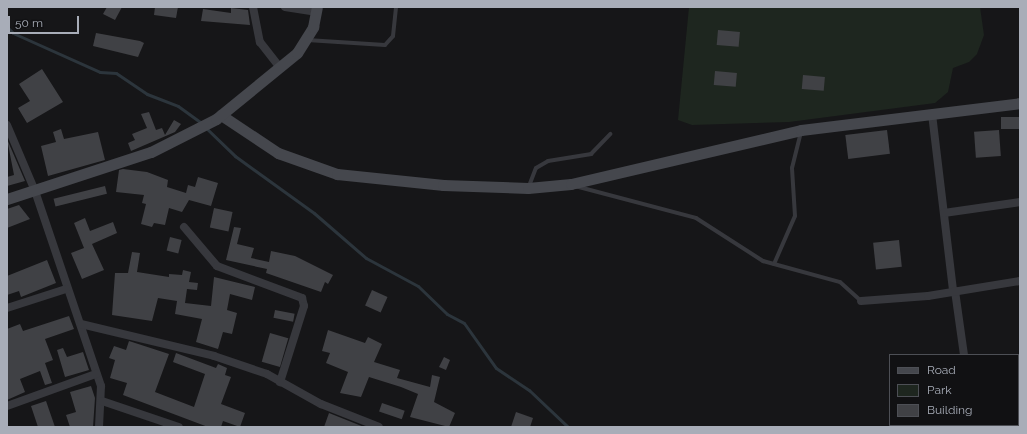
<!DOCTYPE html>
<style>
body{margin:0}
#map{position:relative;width:1027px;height:434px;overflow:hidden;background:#161618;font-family:Raleway,sans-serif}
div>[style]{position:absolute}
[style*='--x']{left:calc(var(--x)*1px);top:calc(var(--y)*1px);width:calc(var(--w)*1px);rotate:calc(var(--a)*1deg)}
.green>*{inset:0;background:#1e261f}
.stream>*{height:3px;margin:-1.5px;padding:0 1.5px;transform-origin:1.5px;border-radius:1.5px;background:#2c353c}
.building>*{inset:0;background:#404145;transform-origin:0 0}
.lane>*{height:4px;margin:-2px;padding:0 2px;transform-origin:2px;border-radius:2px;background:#37383d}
.street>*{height:8px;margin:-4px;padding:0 4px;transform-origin:4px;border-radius:4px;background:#37383d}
.secondary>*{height:11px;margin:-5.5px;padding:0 5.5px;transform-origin:5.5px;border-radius:5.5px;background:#45474d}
span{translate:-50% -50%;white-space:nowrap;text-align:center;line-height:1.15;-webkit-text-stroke:3.5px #111113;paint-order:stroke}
.frame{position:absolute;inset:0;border:8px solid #a8adb8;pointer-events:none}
.legend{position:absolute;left:889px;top:354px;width:130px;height:72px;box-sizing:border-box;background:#111113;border:1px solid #4d4f55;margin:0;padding:5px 7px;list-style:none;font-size:12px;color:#a8adb8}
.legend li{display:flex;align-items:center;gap:8px;height:20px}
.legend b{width:20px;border:1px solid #4d4f55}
.scale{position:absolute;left:8px;top:16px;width:71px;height:18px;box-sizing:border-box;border:2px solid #a8adb8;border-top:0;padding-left:5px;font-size:12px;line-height:14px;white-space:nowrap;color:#a8adb8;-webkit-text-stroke:3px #111113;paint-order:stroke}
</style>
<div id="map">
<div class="green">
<i style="clip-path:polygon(689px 7px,980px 7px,984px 35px,977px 54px,969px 62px,953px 68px,948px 92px,935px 103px,789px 122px,692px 125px,678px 120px)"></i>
</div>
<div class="stream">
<i style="--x:7;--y:27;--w:8;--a:45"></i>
<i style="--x:13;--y:33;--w:95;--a:24.1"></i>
<i style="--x:100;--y:72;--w:16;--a:4"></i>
<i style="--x:116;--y:73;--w:37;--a:34"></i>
<i style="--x:147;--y:94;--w:33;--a:21"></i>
<i style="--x:178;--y:106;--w:29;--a:36"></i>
<i style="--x:205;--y:127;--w:42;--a:44"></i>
<i style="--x:235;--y:156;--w:97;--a:35.8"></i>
<i style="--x:314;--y:213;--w:69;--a:40.9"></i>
<i style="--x:366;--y:258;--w:59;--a:28.3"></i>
<i style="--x:418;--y:286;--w:40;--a:44"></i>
<i style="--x:447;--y:314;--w:19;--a:28"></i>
<i style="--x:464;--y:323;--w:55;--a:54.6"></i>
<i style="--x:496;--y:368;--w:40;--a:34"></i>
<i style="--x:529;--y:390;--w:54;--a:43.5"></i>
</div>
<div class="building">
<i style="clip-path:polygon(107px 7px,122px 7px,115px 20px,103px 14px)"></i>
<i style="clip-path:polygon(155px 7px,178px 7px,176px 18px,154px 15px)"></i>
<i style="clip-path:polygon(231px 8px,248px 10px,250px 25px,201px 21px,203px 9px,231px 13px)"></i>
<i style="left:718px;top:30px;width:22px;height:15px;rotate:5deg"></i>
<i style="clip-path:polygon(96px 33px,140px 41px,144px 43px,138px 57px,93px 46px)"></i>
<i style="clip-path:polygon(42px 69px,63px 102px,27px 123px,18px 108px,30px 101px,19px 84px)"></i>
<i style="left:715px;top:71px;width:22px;height:14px;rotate:5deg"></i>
<i style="left:803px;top:75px;width:22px;height:14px;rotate:5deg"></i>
<i style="clip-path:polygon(149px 112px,156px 130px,162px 128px,165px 135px,174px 120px,181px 124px,175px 132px,131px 151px,128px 143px,135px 140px,132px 134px,147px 128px,141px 114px)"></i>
<i style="left:1020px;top:117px;width:12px;height:19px;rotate:90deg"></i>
<i style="clip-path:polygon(61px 129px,64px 139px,98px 132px,105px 160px,48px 176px,41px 146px,56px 142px,53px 132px)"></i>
<i style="left:887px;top:130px;width:24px;height:42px;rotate:83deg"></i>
<i style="left:999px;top:130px;width:26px;height:25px;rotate:86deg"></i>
<i style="clip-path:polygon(7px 139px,25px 181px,7px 186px,7px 177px,14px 175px)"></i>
<i style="clip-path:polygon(123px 169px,147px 172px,168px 180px,167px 187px,186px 193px,188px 185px,195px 187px,198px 177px,218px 183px,211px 206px,189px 200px,182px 212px,169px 208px,165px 225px,154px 223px,152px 227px,141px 224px,146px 204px,142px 203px,144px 195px,116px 192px,119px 170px)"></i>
<i style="left:105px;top:186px;width:8px;height:53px;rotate:76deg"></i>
<i style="clip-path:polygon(19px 205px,30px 219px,7px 228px,7px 209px)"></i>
<i style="left:214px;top:208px;width:19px;height:20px;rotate:12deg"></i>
<i style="clip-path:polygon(85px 218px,90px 231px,113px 222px,117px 233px,92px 244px,104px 270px,82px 279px,71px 253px,84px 248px,74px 223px)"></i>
<i style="clip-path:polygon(234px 227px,241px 228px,237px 244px,254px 248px,251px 258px,269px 262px,271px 251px,295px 256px,333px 275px,328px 284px,325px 282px,321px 292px,266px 273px,267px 269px,226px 260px)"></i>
<i style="left:170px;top:237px;width:12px;height:14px;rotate:14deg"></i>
<i style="left:899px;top:240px;width:27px;height:26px;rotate:84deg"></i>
<i style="clip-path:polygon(132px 252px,140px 253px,137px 272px,169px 277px,169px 274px,182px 275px,183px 270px,191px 272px,189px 282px,198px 283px,197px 290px,187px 289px,185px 303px,211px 306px,214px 277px,255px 287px,252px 300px,230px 294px,227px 310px,237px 313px,232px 334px,223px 332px,218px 349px,196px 342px,202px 319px,175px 314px,177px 301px,158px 298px,152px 321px,112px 315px,115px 273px,128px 273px)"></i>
<i style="clip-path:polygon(47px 260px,56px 283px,21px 297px,19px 291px,7px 295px,7px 276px)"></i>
<i style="left:372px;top:290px;width:17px;height:17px;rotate:24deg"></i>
<i style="left:275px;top:310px;width:20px;height:8px;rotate:11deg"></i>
<i style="clip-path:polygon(69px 316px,74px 329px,45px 339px,53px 360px,45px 363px,52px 383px,45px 385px,40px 371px,20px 379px,25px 392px,7px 400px,7px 329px,20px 324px,23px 331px)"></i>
<i style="clip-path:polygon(328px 330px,365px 343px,368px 337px,382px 344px,374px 362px,400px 370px,397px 378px,430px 387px,432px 375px,440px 377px,434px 402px,455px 413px,449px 427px,410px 417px,418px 394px,401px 387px,369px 377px,361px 397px,340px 393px,348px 372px,326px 363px,330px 353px,322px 351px)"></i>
<i style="left:270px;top:333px;width:19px;height:30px;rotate:16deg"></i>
<i style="clip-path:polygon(129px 341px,169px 354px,155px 392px,194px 407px,205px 374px,173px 362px,176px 353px,216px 368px,218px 364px,227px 368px,225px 375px,231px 377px,221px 404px,245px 413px,240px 427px,223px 421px,221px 427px,208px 427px,123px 395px,127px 383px,110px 378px,115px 360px,109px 358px,114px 346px,126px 350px)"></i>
<i style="clip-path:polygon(63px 348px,67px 357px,83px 352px,89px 370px,65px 377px,57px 350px)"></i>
<i style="clip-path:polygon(444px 357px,450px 360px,446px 370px,439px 367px)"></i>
<i style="clip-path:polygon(91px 386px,95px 398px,93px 427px,70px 427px,66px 415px,76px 412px,70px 392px)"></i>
<i style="clip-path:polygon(46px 401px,55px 427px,38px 427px,31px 406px)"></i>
<i style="left:382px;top:403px;width:24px;height:9px;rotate:19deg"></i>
<i style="clip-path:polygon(516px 412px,533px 418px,530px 427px,511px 427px)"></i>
<i style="clip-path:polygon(329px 413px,364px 427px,324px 427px)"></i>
</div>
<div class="lane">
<i style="--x:307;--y:40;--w:78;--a:3.7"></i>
<i style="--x:385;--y:45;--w:12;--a:-48"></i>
<i style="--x:393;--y:36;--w:29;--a:-84"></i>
<i style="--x:529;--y:186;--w:19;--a:-69"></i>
<i style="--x:536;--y:168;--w:14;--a:-30"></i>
<i style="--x:548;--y:161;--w:44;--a:-9.2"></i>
<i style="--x:591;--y:154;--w:28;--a:-46"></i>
<i style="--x:575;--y:186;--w:125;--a:14.8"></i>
<i style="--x:696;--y:218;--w:80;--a:32.7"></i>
<i style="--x:763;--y:261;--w:80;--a:15.3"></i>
<i style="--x:840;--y:282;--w:28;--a:42"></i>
<i style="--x:774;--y:264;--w:52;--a:-66.4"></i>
<i style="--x:795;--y:216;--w:48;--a:-93.6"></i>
<i style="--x:792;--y:168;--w:37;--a:-76"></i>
</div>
<div class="street">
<i style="--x:253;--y:7;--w:36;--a:79"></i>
<i style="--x:260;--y:42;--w:33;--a:52"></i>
<i style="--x:285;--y:7;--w:31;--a:9"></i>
<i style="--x:932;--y:114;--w:178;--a:83.2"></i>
<i style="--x:7;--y:125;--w:72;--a:67"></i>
<i style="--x:35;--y:191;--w:206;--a:71.3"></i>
<i style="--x:101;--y:386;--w:41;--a:92.8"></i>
<i style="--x:944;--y:213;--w:77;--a:-8.2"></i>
<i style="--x:184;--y:227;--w:51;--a:49.8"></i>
<i style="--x:217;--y:266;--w:91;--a:20.6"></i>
<i style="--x:302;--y:298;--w:8;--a:76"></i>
<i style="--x:304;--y:306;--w:80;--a:107.5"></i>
<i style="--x:955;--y:291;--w:65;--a:82"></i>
<i style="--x:861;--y:301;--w:67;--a:-4.3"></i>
<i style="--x:928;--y:296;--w:93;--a:-9.3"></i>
<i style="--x:7;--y:308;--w:62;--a:-17.9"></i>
<i style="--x:81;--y:324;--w:137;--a:13.5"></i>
<i style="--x:214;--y:356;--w:56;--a:18.8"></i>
<i style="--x:267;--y:374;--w:62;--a:29.1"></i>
<i style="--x:321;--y:404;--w:62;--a:21.6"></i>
<i style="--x:102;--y:401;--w:81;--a:18.7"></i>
<i style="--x:7;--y:406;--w:95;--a:-19.8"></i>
</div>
<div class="secondary">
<i style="--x:221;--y:115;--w:69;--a:33.7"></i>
<i style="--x:278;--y:153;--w:63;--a:19.6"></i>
<i style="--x:337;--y:174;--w:107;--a:5.9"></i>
<i style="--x:443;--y:185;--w:85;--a:2"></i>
<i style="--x:528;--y:188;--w:43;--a:-5.3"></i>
<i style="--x:571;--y:184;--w:236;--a:-13.2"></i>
<i style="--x:801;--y:130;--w:221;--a:-7"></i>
<i style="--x:7;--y:199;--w:151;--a:-18.1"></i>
<i style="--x:151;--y:152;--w:73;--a:-26.9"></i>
<i style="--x:216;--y:119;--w:104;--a:-39.2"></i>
<i style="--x:297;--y:53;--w:31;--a:-58"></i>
<i style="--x:313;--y:27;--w:20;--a:-79"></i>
</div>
<div class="frame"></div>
<ul class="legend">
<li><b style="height:5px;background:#45474d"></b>Road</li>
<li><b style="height:11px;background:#1e261f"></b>Park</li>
<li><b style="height:11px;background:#404145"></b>Building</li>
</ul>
<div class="scale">50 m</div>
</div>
